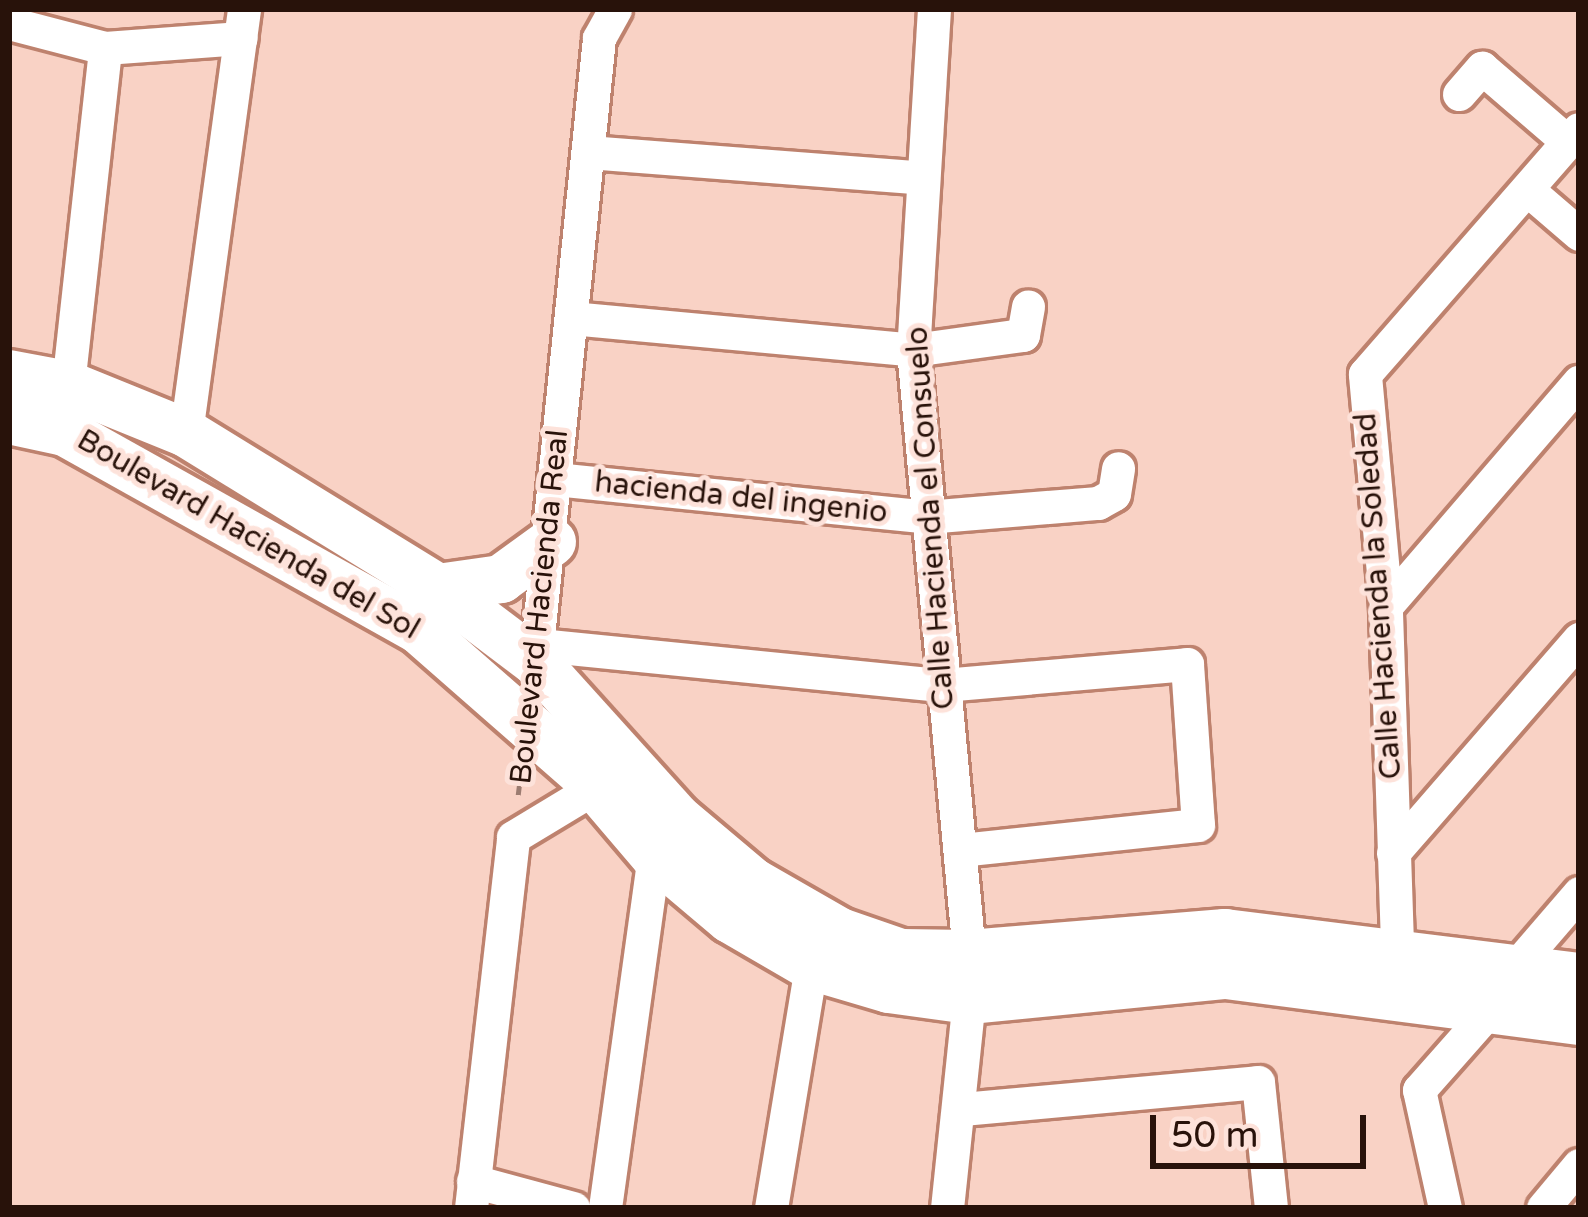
<!DOCTYPE html>
<style>
body{margin:0}
#map{position:relative;width:1588px;height:1217px;overflow:hidden;background:#f9d2c5;font-family:"Varela Round",sans-serif}
div>[style]{position:absolute}
[style*='--x']{left:calc(var(--x)*1px);top:calc(var(--y)*1px);width:calc(var(--w)*1px);rotate:calc(var(--a)*1deg)}
.path>*{height:4.5px;margin-top:-2.25px;transform-origin:0;background:repeating-linear-gradient(90deg,#9c7c71 0 9px,transparent 0 18px)}
.roads{filter:drop-shadow(3px 0 #be826e) drop-shadow(-3px 0 #be826e) drop-shadow(0 3px #be826e) drop-shadow(0 -3px #be826e)}
.street>*{height:33px;margin:-16.5px;padding:0 16.5px;transform-origin:16.5px;border-radius:16.5px;background:#fff}
.secondary>*{height:48px;margin:-24px;padding:0 24px;transform-origin:24px;border-radius:24px;background:#fff}
span{translate:-50% -50%;white-space:nowrap;text-align:center;line-height:1.15;-webkit-text-stroke:10px #fde2da;paint-order:stroke}
.street-label{font-size:30px;color:#28120a}
.frame{position:absolute;inset:0;border:12px solid #28120a;pointer-events:none}
.scale{position:absolute;left:1150px;top:1115px;width:216px;height:54px;box-sizing:border-box;border:6px solid #28120a;border-top:0;padding-left:15px;font-size:36px;line-height:42px;white-space:nowrap;color:#28120a;-webkit-text-stroke:9px #fde2da;paint-order:stroke}
</style>
<div id="map">
<div class="path">
<i style="--x:518;--y:795;--w:24;--a:-83"></i>
</div>
<div class="roads">
<div class="street">
<i style="--x:934;--y:9;--w:342;--a:93.5"></i>
<i style="--x:913;--y:350;--w:607;--a:84.7"></i>
<i style="--x:9;--y:23;--w:99;--a:14.6"></i>
<i style="--x:105;--y:48;--w:136;--a:-4.2"></i>
<i style="--x:1459;--y:94;--w:35;--a:-49"></i>
<i style="--x:1482;--y:68;--w:113;--a:40.7"></i>
<i style="--x:588;--y:152;--w:336;--a:4.4"></i>
<i style="--x:1529;--y:191;--w:66;--a:40.7"></i>
<i style="--x:571;--y:318;--w:343;--a:5.3"></i>
<i style="--x:913;--y:350;--w:111;--a:-7.8"></i>
<i style="--x:1023;--y:335;--w:29;--a:-80"></i>
<i style="--x:68;--y:385;--w:339;--a:-83.7"></i>
<i style="--x:186;--y:433;--w:428;--a:-82.2"></i>
<i style="--x:555;--y:479;--w:373;--a:5.8"></i>
<i style="--x:926;--y:517;--w:173;--a:-4.7"></i>
<i style="--x:1098;--y:503;--w:18;--a:-29"></i>
<i style="--x:1114;--y:494;--w:26;--a:-81"></i>
<i style="--x:1386;--y:606;--w:296;--a:-49.3"></i>
<i style="--x:539;--y:645;--w:406;--a:5.7"></i>
<i style="--x:943;--y:685;--w:245;--a:-4.9"></i>
<i style="--x:1187;--y:664;--w:161;--a:86.1"></i>
<i style="--x:1198;--y:825;--w:238;--a:174"></i>
<i style="--x:535;--y:666;--w:631;--a:-84.18"></i>
<i style="--x:599;--y:38;--w:33;--a:-61"></i>
<i style="--x:1393;--y:853;--w:284;--a:-49"></i>
<i style="--x:1512;--y:971;--w:103;--a:-49.3"></i>
<i style="--x:1398;--y:974;--w:368;--a:-91.9"></i>
<i style="--x:1386;--y:606;--w:233;--a:-95.2"></i>
<i style="--x:1365;--y:374;--w:325;--a:-48.9"></i>
<i style="--x:962;--y:1109;--w:297;--a:-5.2"></i>
<i style="--x:1258;--y:1082;--w:127;--a:84.1"></i>
<i style="--x:473;--y:1181;--w:104;--a:15.1"></i>
<i style="--x:471;--y:1208;--w:373;--a:-83.5"></i>
<i style="--x:513;--y:837;--w:97;--a:-31.1"></i>
<i style="--x:605;--y:1208;--w:356;--a:-82.1"></i>
<i style="--x:771;--y:1208;--w:245;--a:-80.6"></i>
<i style="--x:947;--y:1208;--w:209;--a:-84"></i>
<i style="--x:1445;--y:1208;--w:121;--a:-102.4"></i>
<i style="--x:1419;--y:1090;--w:101;--a:-48.6"></i>
<i style="--x:1543;--y:1208;--w:56;--a:-50.1"></i>
</div>
<div class="secondary">
<i style="--x:9;--y:374;--w:60;--a:10.6"></i>
<i style="--x:68;--y:385;--w:127;--a:22.1"></i>
<i style="--x:186;--y:433;--w:296;--a:31.6"></i>
<i style="--x:438;--y:588;--w:123;--a:37.1"></i>
<i style="--x:536;--y:662;--w:210;--a:47.9"></i>
<i style="--x:677;--y:818;--w:99;--a:40.1"></i>
<i style="--x:753;--y:882;--w:100;--a:29.9"></i>
<i style="--x:840;--y:932;--w:65;--a:19"></i>
<i style="--x:901;--y:953;--w:68;--a:0.8"></i>
<i style="--x:969;--y:954;--w:257;--a:-4.7"></i>
<i style="--x:1225;--y:933;--w:357;--a:7.1"></i>
<i style="--x:9;--y:420;--w:57;--a:12.1"></i>
<i style="--x:65;--y:432;--w:406;--a:29.2"></i>
<i style="--x:419;--y:630;--w:226;--a:41.2"></i>
<i style="--x:589;--y:779;--w:100;--a:49.5"></i>
<i style="--x:654;--y:855;--w:99;--a:40.1"></i>
<i style="--x:730;--y:919;--w:94;--a:30.1"></i>
<i style="--x:811;--y:966;--w:81;--a:16.4"></i>
<i style="--x:889;--y:989;--w:81;--a:7.8"></i>
<i style="--x:969;--y:1000;--w:258;--a:-5.6"></i>
<i style="--x:1226;--y:975;--w:356;--a:7.4"></i>
<i style="--x:438;--y:588;--w:64;--a:-8.1"></i>
<i style="--x:501;--y:579;--w:63;--a:-36"></i>
</div>
</div>
<div class="street-label">
<span style="left:741px;top:498px;rotate:6deg">hacienda del ingenio</span>
<span style="left:931px;top:518px;rotate:-94deg">Calle Hacienda el Consuelo</span>
<span style="left:248px;top:535px;rotate:30deg">Boulevard Hacienda del Sol</span>
<span style="left:1379px;top:596px;rotate:-94deg">Calle Hacienda la Soledad</span>
<span style="left:540px;top:607px;rotate:-84deg">Boulevard Hacienda Real</span>
</div>
<div class="frame"></div>
<div class="scale">50 m</div>
</div>
